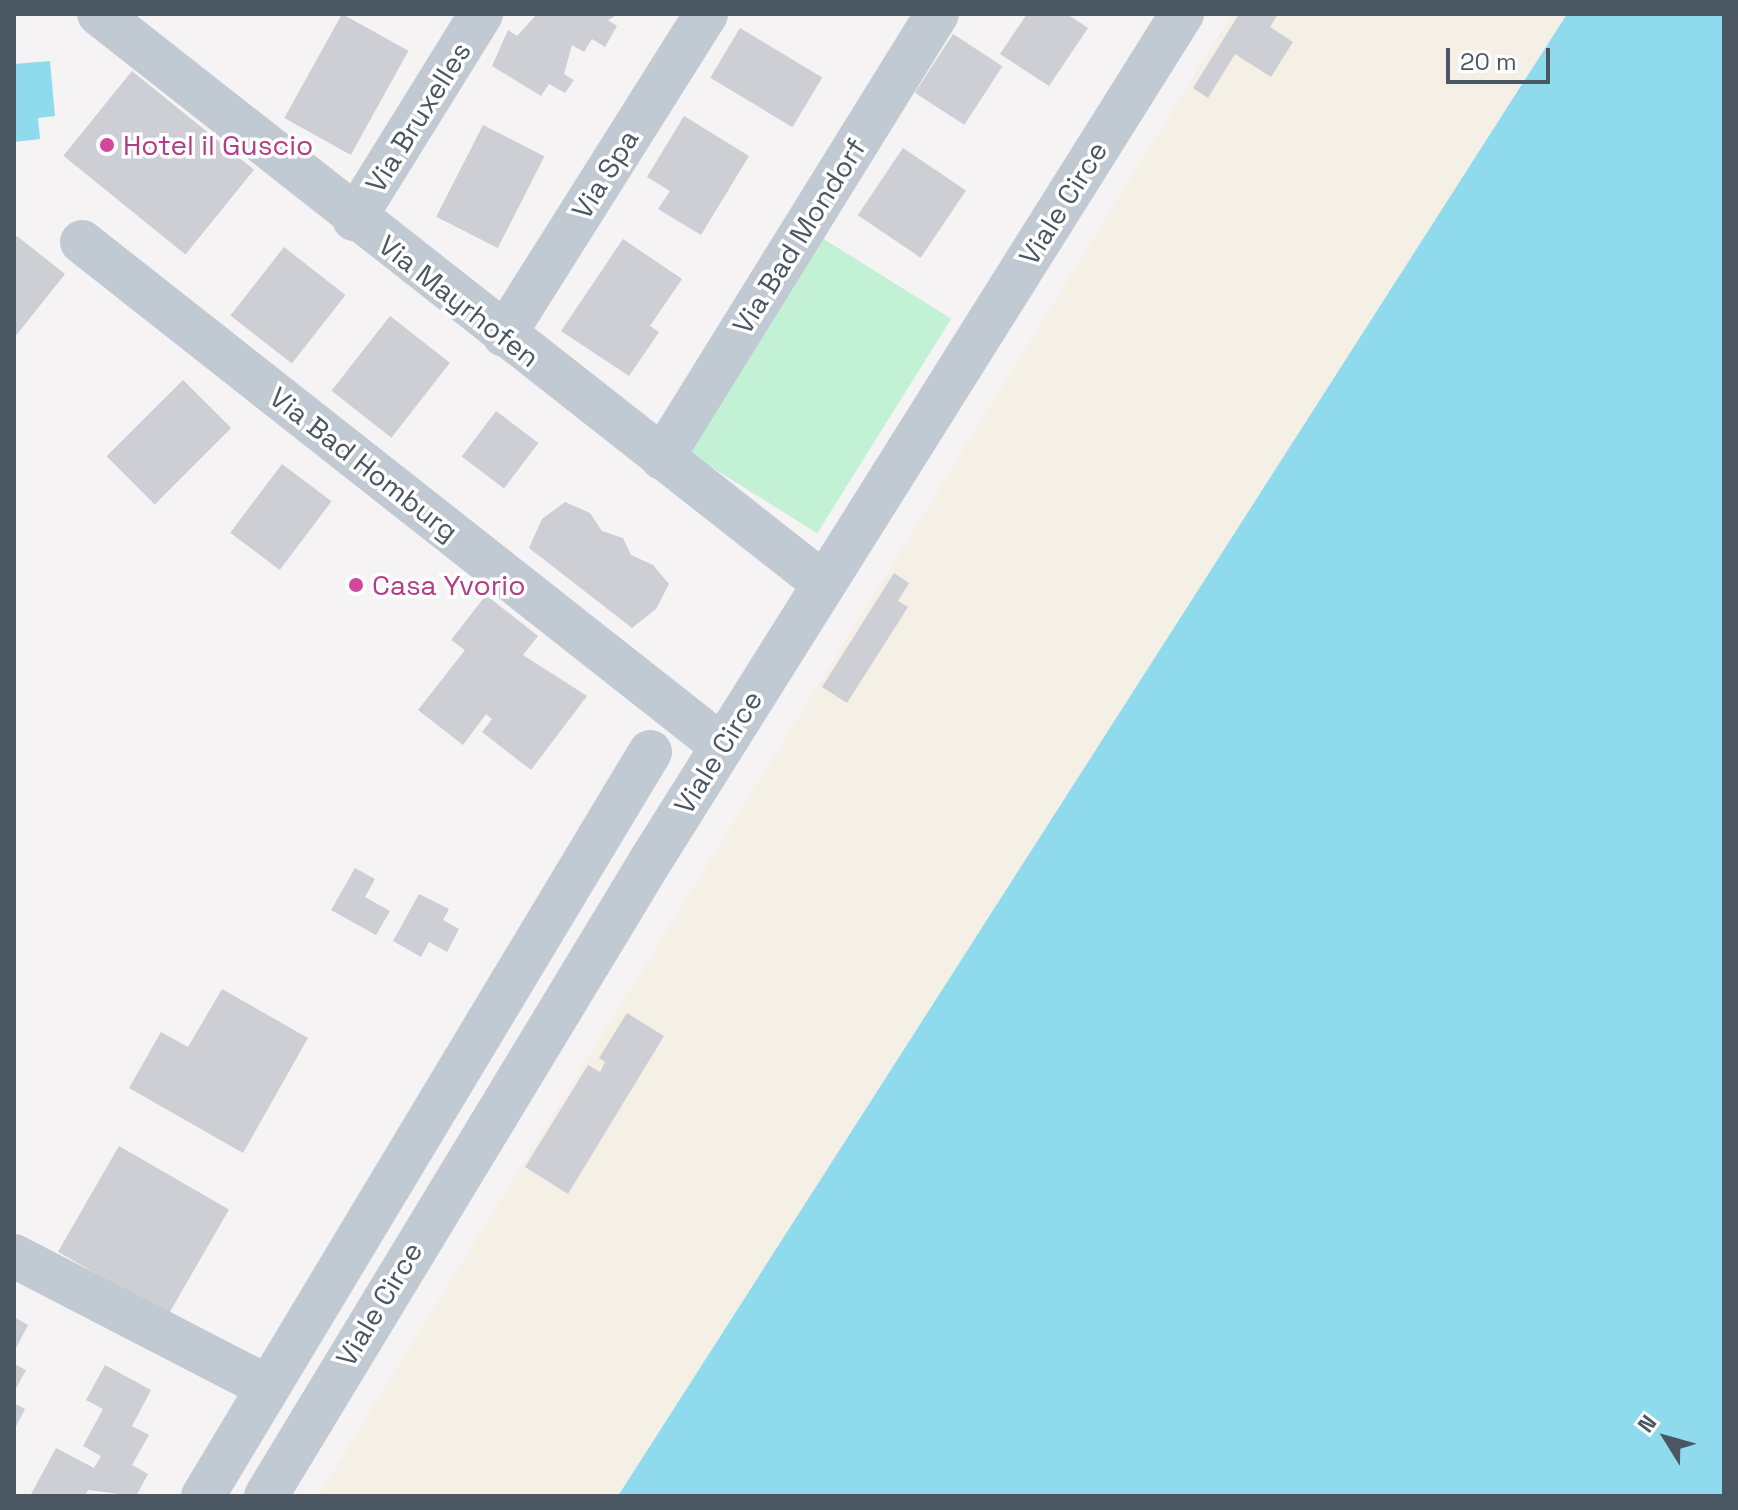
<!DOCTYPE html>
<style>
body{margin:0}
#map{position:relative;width:1738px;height:1510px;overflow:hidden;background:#f5f3f3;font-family:"Space Grotesk",sans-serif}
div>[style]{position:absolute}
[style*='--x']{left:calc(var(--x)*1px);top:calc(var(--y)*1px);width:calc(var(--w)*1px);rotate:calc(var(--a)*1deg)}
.green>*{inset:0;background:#c3f1d5;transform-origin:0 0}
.sand>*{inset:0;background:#f5f0e5}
.water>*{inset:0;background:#90daee}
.building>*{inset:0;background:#cdcfd5;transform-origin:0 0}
.minor>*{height:44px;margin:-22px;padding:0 22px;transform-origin:22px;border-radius:22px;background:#c1cad2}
.dots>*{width:22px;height:22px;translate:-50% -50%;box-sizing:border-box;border:4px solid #fff;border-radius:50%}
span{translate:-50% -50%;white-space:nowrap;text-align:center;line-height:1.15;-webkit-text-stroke:7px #fff;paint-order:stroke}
.street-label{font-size:28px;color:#4a5661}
.hotel-label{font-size:28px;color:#b23c85}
.left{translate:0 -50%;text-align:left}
.frame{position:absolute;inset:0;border:16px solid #4a5661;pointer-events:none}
.north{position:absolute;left:1626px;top:1398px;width:80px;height:80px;-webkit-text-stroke:6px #fff;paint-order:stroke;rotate:307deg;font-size:22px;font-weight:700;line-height:32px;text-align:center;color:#4a5661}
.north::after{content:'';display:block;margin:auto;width:28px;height:36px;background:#4a5661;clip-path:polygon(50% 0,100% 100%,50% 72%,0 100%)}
.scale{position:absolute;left:1446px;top:48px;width:104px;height:36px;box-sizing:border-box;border:4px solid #4a5661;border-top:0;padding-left:10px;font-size:24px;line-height:28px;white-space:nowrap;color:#4a5661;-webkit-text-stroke:6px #fff;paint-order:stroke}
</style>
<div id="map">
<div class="green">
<i style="left:819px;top:236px;width:156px;height:253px;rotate:32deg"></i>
</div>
<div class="sand">
<i style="clip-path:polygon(1232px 14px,1567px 14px,618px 1496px,318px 1496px)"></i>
</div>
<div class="water">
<i style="clip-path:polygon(1567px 14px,1724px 14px,1724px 1496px,618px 1496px)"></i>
<i style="clip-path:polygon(50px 61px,55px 116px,38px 118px,40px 139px,14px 142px,14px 64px)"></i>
</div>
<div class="building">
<i style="left:342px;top:14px;width:76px;height:119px;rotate:29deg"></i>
<i style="clip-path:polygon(537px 14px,619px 14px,608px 20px,617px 26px,605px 47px,592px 39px,584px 52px,572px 45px,564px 74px,574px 80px,565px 93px,549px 84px,541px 96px,492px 66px,508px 30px,517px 36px)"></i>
<i style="clip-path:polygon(1027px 14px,1067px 14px,1088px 28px,1049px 86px,1000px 54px)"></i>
<i style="clip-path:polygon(1239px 14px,1278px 14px,1270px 27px,1293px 42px,1271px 77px,1235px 54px,1208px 98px,1193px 88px)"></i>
<i style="left:740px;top:28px;width:96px;height:58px;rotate:31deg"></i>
<i style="left:953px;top:34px;width:59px;height:70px;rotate:33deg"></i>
<i style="left:132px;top:71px;width:157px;height:109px;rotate:39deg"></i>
<i style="clip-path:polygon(684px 116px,749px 156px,701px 235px,658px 209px,670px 191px,647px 177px)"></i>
<i style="left:483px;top:125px;width:69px;height:103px;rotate:27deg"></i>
<i style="left:903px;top:148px;width:76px;height:81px;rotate:34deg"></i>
<i style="clip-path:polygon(17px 236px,65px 274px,14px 338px,14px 240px)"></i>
<i style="clip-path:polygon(623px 239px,682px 279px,650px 326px,659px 332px,629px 376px,561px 331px)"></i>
<i style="left:284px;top:247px;width:78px;height:87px;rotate:38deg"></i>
<i style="left:390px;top:316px;width:76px;height:95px;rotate:38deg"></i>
<i style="left:183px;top:380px;width:68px;height:108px;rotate:45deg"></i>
<i style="left:496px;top:411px;width:53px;height:57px;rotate:37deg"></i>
<i style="left:282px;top:464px;width:62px;height:86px;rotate:37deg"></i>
<i style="clip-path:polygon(565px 502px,590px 513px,602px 531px,623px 538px,631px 555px,653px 565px,669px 584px,656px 609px,632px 628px,529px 548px,542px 519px)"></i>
<i style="clip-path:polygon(894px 573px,909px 583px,898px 601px,908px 607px,847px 703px,822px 687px)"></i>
<i style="clip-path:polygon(486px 595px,538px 636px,523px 655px,587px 696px,531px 770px,482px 732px,492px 719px,486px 714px,463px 745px,418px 710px,465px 650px,451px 640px)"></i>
<i style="clip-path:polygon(355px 868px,375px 879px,365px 897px,390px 911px,376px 935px,331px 910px)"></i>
<i style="clip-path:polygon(419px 894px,449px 909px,443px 920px,459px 929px,447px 952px,429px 942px,421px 957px,393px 941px)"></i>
<i style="clip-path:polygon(222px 989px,308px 1038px,243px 1153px,129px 1088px,161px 1032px,188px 1047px)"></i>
<i style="clip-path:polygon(627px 1013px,664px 1036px,568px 1194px,525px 1167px,588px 1065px,600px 1072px,605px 1062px,599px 1058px)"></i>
<i style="left:119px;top:1146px;width:127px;height:122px;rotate:30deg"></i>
<i style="clip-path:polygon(14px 1317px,28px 1325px,14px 1352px)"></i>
<i style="clip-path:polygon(14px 1364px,26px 1370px,14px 1392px)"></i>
<i style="clip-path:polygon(105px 1365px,151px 1390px,132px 1426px,149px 1435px,132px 1465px,148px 1474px,136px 1496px,88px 1490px,85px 1496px,30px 1496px,56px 1448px,94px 1468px,101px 1456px,83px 1446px,103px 1409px,86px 1400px)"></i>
<i style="clip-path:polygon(14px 1403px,25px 1409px,14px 1430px)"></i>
</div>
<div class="minor">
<i style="--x:99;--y:14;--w:921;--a:38.16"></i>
<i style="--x:354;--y:219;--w:241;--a:-58.2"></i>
<i style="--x:82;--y:242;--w:815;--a:38.22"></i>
<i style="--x:504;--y:335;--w:379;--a:-57.8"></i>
<i style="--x:662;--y:458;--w:522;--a:-58.23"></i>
<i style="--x:14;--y:1256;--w:286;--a:27.3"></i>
<i style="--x:203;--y:1496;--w:868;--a:-59"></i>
<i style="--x:266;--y:1496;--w:743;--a:-58.81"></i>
<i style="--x:651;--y:860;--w:999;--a:-57.89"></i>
</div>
<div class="dots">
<i style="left:107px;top:145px;background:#d1479c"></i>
<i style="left:356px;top:585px;background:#d1479c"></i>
</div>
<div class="street-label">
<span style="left:418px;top:117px;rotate:-58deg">Via Bruxelles</span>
<span style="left:605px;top:174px;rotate:-58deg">Via Spa</span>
<span style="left:1063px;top:203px;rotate:-58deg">Viale Circe</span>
<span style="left:799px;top:236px;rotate:-58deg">Via Bad Mondorf</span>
<span style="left:459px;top:301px;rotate:38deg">Via Mayrhofen</span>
<span style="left:364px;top:464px;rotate:38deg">Via Bad Homburg</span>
<span style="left:718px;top:752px;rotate:-58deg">Viale Circe</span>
<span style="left:379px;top:1304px;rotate:-59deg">Viale Circe</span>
</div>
<div class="hotel-label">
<span class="left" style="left:123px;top:145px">Hotel il Guscio</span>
<span class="left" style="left:372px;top:585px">Casa Yvorio</span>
</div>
<div class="frame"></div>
<div class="north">N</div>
<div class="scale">20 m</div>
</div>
